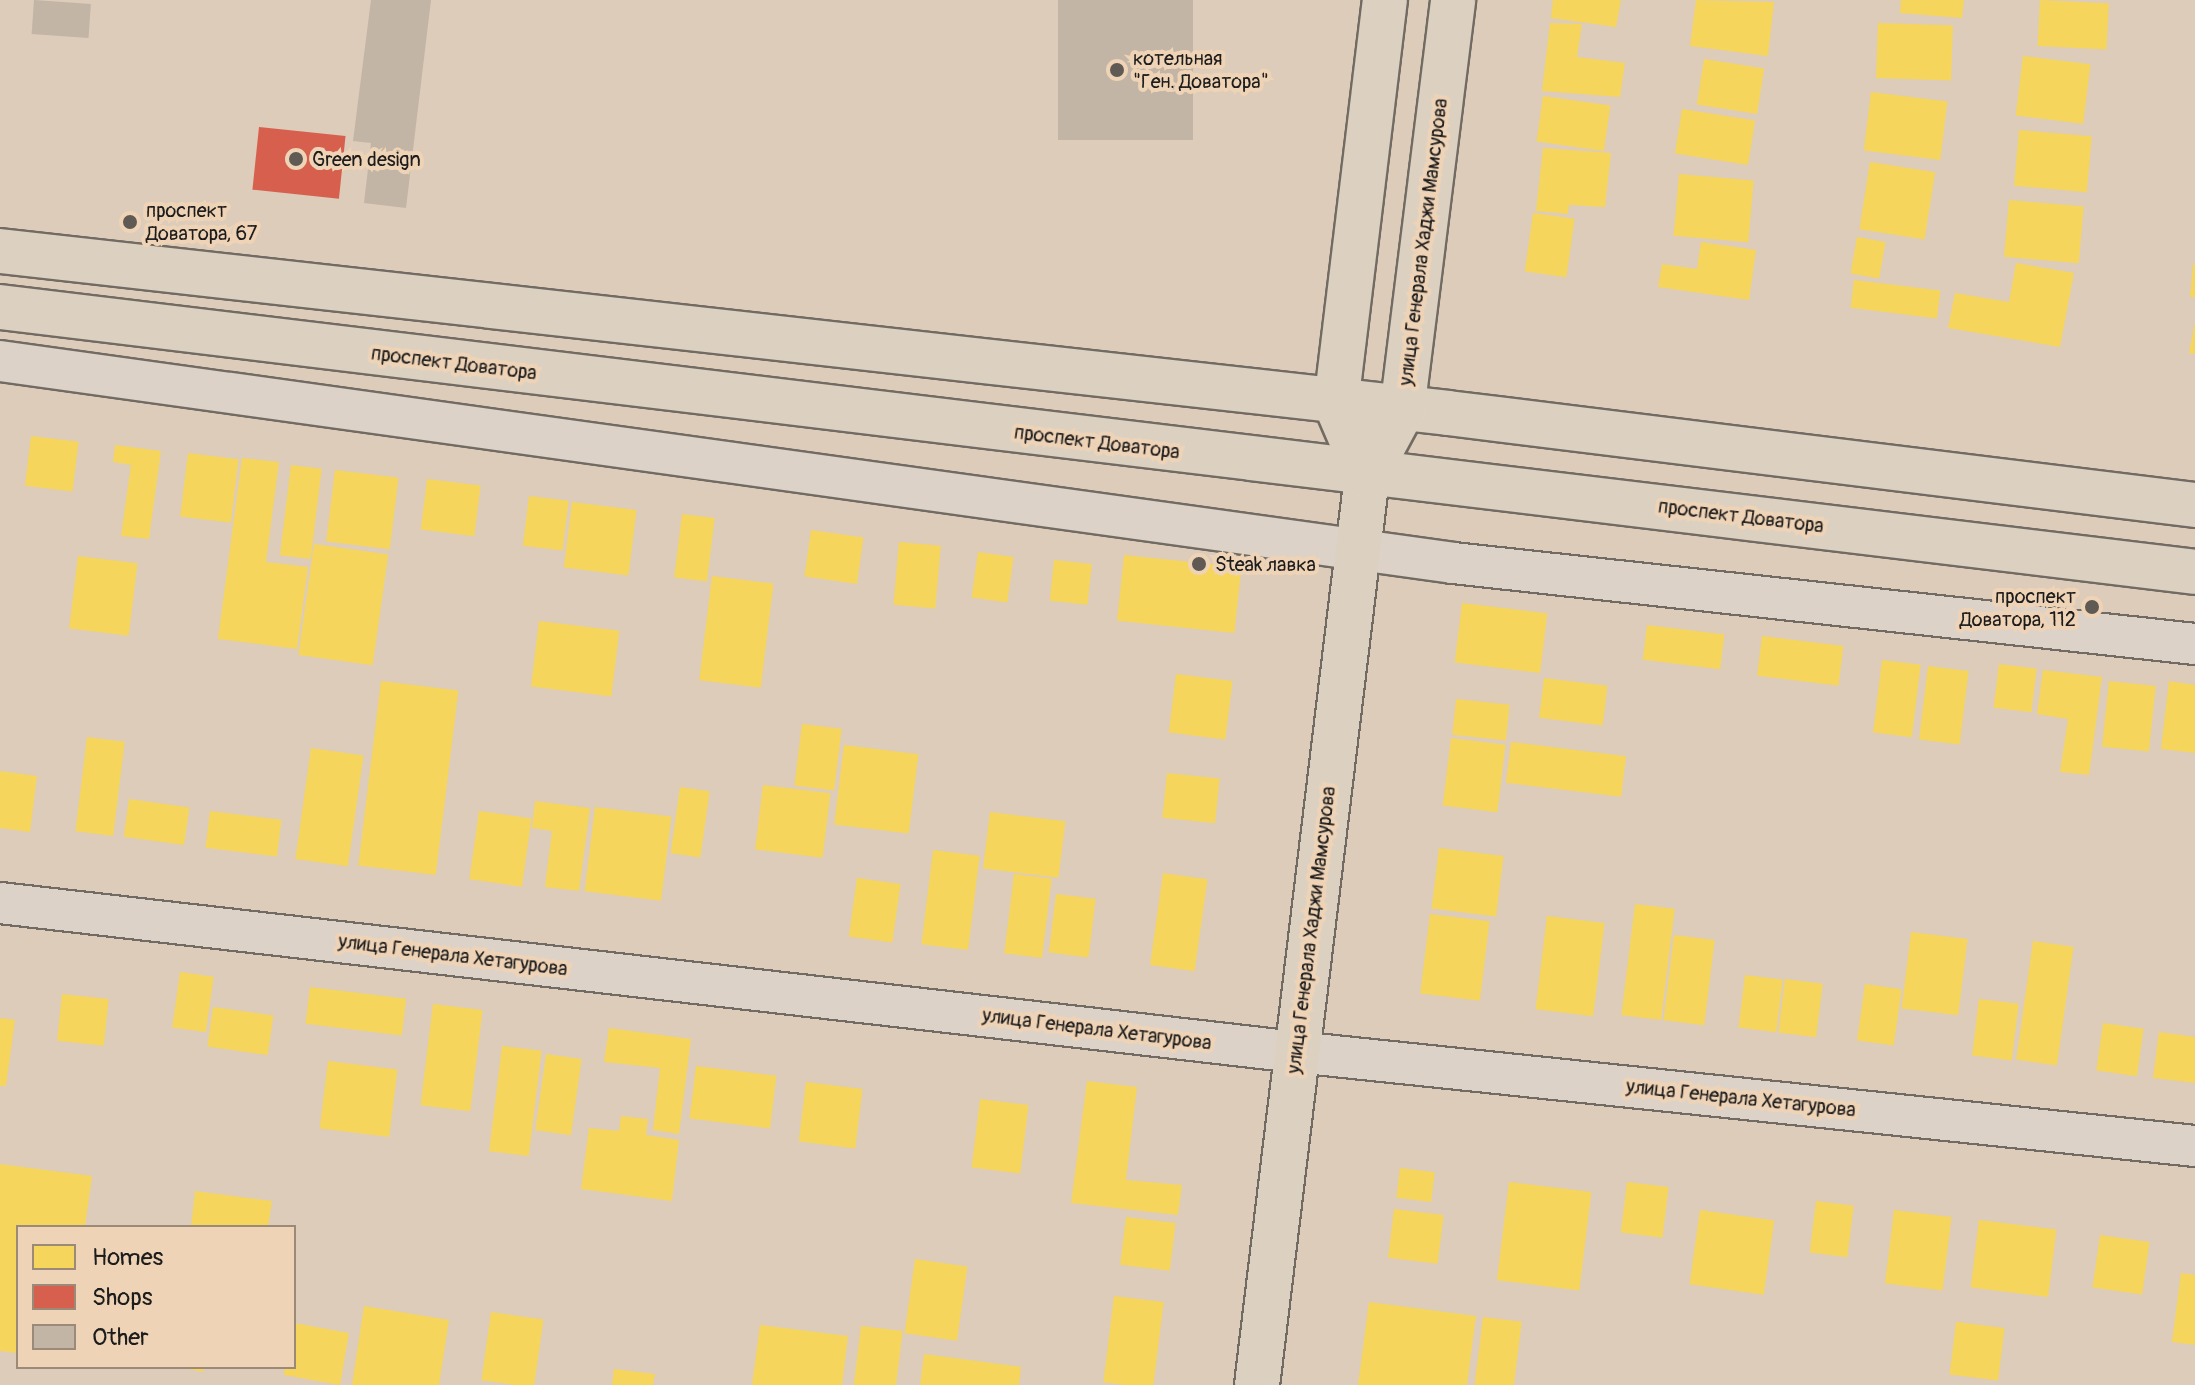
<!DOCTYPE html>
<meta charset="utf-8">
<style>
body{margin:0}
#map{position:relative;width:2195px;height:1385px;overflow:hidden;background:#dcccb9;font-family:Pangolin,sans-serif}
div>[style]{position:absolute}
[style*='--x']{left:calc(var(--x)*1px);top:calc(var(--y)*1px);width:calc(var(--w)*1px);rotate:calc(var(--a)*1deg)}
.homes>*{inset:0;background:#f6d55c;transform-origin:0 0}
.shops>*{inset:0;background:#d6604d;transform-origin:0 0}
.building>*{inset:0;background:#c2b5a5;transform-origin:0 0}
.roads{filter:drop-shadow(2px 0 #726b63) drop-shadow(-2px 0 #726b63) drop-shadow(0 2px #726b63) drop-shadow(0 -2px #726b63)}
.minor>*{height:40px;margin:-20px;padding:0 20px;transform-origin:20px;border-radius:20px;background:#dcd2c7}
.primary>*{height:44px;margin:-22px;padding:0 22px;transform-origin:22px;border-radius:22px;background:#dcd1c1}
.dots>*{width:22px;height:22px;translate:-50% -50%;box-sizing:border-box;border:4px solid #efd3b6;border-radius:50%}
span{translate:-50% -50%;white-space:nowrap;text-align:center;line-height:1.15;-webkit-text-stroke:8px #efd3b6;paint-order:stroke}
.poi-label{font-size:20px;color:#1c1c1c}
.left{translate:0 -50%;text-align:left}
.right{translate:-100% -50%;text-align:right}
.street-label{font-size:20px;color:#1c1c1c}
.legend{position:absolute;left:16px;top:1225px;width:280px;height:144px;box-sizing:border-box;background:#efd3b6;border:2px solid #9b8a78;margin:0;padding:10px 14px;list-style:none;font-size:24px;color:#1c1c1c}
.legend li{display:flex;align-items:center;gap:16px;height:40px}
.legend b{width:40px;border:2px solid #9b8a78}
</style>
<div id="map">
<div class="homes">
<i style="clip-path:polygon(1553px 0,1621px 0,1616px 27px,1551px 18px)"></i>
<i style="clip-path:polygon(1696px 0,1774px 2px,1768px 56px,1690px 46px)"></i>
<i style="clip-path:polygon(1901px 0,1964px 0,1962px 18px,1900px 13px)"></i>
<i style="left:2040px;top:0;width:69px;height:46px;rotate:3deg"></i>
<i style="clip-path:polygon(1550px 23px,1582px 24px,1577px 57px,1625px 63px,1620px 97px,1542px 91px)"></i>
<i style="left:1878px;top:23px;width:75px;height:55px;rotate:2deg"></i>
<i style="left:2023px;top:56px;width:68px;height:60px;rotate:7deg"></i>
<i style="left:1704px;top:59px;width:61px;height:46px;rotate:9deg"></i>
<i style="left:1871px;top:92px;width:77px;height:59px;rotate:7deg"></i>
<i style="left:1543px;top:96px;width:68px;height:46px;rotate:8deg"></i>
<i style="left:1682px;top:109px;width:74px;height:45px;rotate:9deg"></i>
<i style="left:2019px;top:130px;width:73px;height:56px;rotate:5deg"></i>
<i style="clip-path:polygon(1543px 148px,1611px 153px,1605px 207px,1569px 205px,1568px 214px,1536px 211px)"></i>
<i style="left:1870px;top:162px;width:66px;height:68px;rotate:9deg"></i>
<i style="left:1679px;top:174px;width:75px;height:62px;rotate:5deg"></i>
<i style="left:2009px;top:200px;width:75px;height:57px;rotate:5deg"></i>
<i style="left:1533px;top:213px;width:42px;height:59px;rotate:8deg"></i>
<i style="left:1857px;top:237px;width:29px;height:37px;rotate:10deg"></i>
<i style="clip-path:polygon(1701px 242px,1756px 250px,1749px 300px,1658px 287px,1662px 264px,1697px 269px)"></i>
<i style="clip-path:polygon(2016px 263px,2074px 273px,2060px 347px,1948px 328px,1955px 293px,2009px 302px)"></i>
<i style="clip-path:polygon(2193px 264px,2195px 264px,2195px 297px,2190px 297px)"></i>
<i style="left:1854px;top:280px;width:87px;height:28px;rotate:7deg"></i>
<i style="clip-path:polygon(2195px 321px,2195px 354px,2189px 353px)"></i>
<i style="left:31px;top:436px;width:48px;height:50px;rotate:7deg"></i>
<i style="clip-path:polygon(115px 445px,161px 451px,149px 539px,121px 536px,131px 465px,113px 462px)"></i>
<i style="left:188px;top:453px;width:51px;height:64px;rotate:7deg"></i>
<i style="clip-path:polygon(242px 458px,279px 462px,266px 562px,308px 567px,297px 649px,218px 639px)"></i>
<i style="left:291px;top:465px;width:31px;height:91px;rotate:7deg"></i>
<i style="left:335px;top:470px;width:64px;height:72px;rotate:7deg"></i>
<i style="left:427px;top:479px;width:54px;height:51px;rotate:7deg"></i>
<i style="left:529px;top:496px;width:40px;height:50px;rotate:7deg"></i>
<i style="left:572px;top:502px;width:65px;height:66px;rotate:7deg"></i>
<i style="left:682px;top:514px;width:33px;height:64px;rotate:7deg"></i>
<i style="left:811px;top:530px;width:53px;height:47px;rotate:8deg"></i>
<i style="left:899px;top:542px;width:42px;height:63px;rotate:5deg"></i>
<i style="left:314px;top:544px;width:75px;height:112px;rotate:8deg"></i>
<i style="left:978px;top:552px;width:36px;height:46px;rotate:8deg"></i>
<i style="left:1124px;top:555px;width:118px;height:66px;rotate:6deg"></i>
<i style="left:78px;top:556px;width:60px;height:73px;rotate:7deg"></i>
<i style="left:1054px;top:560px;width:38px;height:41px;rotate:6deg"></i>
<i style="left:712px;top:576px;width:62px;height:105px;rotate:7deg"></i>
<i style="left:1462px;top:603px;width:86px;height:60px;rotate:7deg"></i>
<i style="left:539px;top:621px;width:81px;height:66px;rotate:7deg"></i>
<i style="left:1647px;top:625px;width:78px;height:35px;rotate:7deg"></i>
<i style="left:1762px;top:636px;width:82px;height:40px;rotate:7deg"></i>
<i style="left:1882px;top:660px;width:39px;height:73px;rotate:7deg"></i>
<i style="left:1999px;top:664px;width:38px;height:44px;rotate:7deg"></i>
<i style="left:1928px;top:666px;width:41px;height:74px;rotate:7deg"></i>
<i style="clip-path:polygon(2043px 670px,2102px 677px,2089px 775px,2060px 772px,2068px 719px,2037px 714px)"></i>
<i style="left:1176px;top:674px;width:57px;height:59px;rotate:7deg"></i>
<i style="left:1544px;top:678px;width:64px;height:40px;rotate:7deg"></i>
<i style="left:381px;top:681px;width:78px;height:186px;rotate:7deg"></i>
<i style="left:2109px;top:681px;width:47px;height:66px;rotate:6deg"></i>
<i style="clip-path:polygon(2169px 681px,2195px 685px,2195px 753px,2161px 749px)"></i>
<i style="left:1456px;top:699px;width:54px;height:36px;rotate:6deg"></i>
<i style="left:802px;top:724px;width:40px;height:62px;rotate:7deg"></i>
<i style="left:87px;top:737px;width:38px;height:95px;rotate:7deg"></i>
<i style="left:1451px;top:738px;width:55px;height:68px;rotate:7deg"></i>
<i style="left:1511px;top:742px;width:116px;height:41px;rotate:7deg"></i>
<i style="left:844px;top:745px;width:75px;height:80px;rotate:7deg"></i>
<i style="left:311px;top:748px;width:53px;height:112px;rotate:8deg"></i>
<i style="clip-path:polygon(0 771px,37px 776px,30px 832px,0 828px)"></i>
<i style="left:1167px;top:773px;width:53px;height:45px;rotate:6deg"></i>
<i style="left:763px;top:785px;width:68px;height:65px;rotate:7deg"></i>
<i style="left:680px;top:787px;width:30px;height:67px;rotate:8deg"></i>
<i style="left:129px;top:799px;width:61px;height:38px;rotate:8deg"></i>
<i style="clip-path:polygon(535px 801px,590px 808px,579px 891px,545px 887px,552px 831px,532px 828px)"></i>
<i style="left:595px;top:807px;width:77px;height:85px;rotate:7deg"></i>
<i style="left:210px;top:811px;width:72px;height:37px;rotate:7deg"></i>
<i style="left:479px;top:811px;width:53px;height:69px;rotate:8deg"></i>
<i style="left:990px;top:812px;width:76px;height:57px;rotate:7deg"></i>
<i style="left:1439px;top:848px;width:65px;height:61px;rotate:7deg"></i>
<i style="left:933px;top:850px;width:47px;height:95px;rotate:7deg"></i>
<i style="left:1163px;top:873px;width:45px;height:93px;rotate:8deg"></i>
<i style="left:1014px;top:874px;width:38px;height:80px;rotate:7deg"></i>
<i style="left:857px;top:878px;width:44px;height:59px;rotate:8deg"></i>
<i style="left:1056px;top:894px;width:40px;height:59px;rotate:7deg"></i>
<i style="left:1635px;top:904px;width:40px;height:112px;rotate:7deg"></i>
<i style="left:1430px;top:914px;width:60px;height:80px;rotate:7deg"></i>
<i style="left:1547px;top:916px;width:58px;height:94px;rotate:7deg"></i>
<i style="left:1911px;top:932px;width:57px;height:77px;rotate:7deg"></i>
<i style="left:1674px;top:935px;width:41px;height:86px;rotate:7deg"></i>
<i style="left:2033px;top:941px;width:41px;height:120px;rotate:8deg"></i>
<i style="left:180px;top:972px;width:34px;height:56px;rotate:8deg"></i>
<i style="left:1745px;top:975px;width:38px;height:53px;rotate:7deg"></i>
<i style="left:1785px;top:979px;width:38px;height:54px;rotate:7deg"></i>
<i style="left:1865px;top:984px;width:37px;height:57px;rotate:8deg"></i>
<i style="left:310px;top:987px;width:97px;height:37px;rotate:7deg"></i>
<i style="left:62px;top:994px;width:47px;height:47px;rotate:6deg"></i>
<i style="left:1979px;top:999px;width:40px;height:57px;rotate:7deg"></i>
<i style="left:433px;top:1004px;width:50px;height:102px;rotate:7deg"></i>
<i style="left:213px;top:1007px;width:61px;height:40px;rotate:8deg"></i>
<i style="clip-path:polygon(0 1018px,15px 1020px,6px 1086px,0 1086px)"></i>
<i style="left:2103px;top:1023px;width:41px;height:48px;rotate:8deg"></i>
<i style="clip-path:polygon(609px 1028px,691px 1039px,679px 1134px,653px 1130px,660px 1068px,604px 1062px)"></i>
<i style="clip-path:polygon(2159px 1032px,2195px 1037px,2195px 1083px,2153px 1078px)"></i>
<i style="left:502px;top:1046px;width:40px;height:106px;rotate:7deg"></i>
<i style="left:546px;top:1054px;width:36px;height:77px;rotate:8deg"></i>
<i style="left:328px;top:1061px;width:70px;height:68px;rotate:7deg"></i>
<i style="left:696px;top:1066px;width:81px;height:53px;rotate:7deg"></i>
<i style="clip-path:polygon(1087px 1081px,1137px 1087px,1126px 1180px,1182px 1185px,1178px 1215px,1071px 1203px)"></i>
<i style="left:806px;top:1082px;width:57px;height:60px;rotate:7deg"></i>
<i style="left:980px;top:1099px;width:49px;height:69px;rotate:7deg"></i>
<i style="clip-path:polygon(621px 1116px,648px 1119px,646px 1135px,679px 1140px,672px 1201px,581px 1189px,589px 1128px,619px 1131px)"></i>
<i style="clip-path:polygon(0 1164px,92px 1176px,85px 1227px,18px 1227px,18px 1353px,0 1351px)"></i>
<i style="left:1400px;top:1168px;width:35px;height:30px;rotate:7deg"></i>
<i style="left:1509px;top:1182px;width:83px;height:99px;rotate:7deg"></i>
<i style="left:1627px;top:1182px;width:42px;height:51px;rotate:7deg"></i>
<i style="clip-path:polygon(195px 1191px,272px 1201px,268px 1227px,191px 1227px)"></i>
<i style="left:1816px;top:1201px;width:38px;height:52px;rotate:7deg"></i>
<i style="left:1394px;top:1209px;width:50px;height:49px;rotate:7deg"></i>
<i style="left:1700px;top:1210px;width:75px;height:75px;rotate:8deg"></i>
<i style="left:1894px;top:1210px;width:58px;height:74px;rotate:7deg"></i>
<i style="left:1126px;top:1217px;width:50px;height:48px;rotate:7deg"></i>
<i style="left:1979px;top:1220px;width:78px;height:68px;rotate:7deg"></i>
<i style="left:2100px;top:1235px;width:50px;height:53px;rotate:8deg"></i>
<i style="left:915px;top:1259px;width:53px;height:75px;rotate:8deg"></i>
<i style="clip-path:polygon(2181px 1273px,2195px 1275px,2195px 1345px,2172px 1342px)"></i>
<i style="left:1114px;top:1296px;width:50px;height:87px;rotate:7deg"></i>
<i style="clip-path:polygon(1369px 1302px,1476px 1316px,1467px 1385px,1358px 1385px)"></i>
<i style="clip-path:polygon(364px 1306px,449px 1320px,439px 1385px,352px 1385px)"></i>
<i style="left:491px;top:1312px;width:53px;height:69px;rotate:8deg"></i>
<i style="left:1483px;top:1317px;width:39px;height:69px;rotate:7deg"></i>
<i style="left:1956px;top:1322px;width:49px;height:53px;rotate:7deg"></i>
<i style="clip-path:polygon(294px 1323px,349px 1333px,340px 1385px,284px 1375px,285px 1367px,294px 1367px)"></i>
<i style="clip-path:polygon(760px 1325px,848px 1336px,842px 1385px,752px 1385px)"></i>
<i style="left:861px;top:1326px;width:42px;height:60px;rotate:7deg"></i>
<i style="clip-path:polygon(924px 1354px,1021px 1367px,1019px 1385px,920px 1385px)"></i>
<i style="clip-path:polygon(179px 1367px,204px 1367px,203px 1372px)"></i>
<i style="clip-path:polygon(614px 1369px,655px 1374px,653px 1385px,612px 1385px)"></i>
</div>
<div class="shops">
<i style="left:259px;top:127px;width:87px;height:63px;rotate:6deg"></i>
</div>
<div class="building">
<i style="left:34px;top:0;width:57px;height:34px;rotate:4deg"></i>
<i style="clip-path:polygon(371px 0,431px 0,406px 208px,364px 203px,371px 143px,353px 141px)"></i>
<i style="left:1058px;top:0;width:135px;height:140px"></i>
</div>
<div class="roads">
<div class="minor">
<i style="--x:0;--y:361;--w:1467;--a:7.91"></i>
<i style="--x:1453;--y:563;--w:746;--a:6.23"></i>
<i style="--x:0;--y:903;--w:1305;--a:6.56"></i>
<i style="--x:1296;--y:1052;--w:904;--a:5.97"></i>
</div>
<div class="primary">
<i style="--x:0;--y:251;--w:1457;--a:6.38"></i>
<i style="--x:1448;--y:413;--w:753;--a:7.02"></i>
<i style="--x:0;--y:307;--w:2211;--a:6.88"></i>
<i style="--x:1367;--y:476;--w:78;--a:-113.3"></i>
<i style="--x:1336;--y:404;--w:407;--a:-83.1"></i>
<i style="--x:1257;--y:1385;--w:916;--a:-83.1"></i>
<i style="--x:1367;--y:476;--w:74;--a:-61.7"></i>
<i style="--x:1402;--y:411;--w:414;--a:-82.9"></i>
</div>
</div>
<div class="dots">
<i style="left:1117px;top:70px;background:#5f5a53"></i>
<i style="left:296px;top:159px;background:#5f5a53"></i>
<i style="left:130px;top:222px;background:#5f5a53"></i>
<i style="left:1199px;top:564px;background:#5f5a53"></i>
<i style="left:2092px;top:607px;background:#5f5a53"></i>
</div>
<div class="poi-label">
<span class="left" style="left:1133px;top:70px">котельная<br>"Ген. Доватора"</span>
<span class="left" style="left:312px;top:159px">Green design</span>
<span class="left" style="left:146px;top:222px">проспект<br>Доватора, 67</span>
<span class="left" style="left:1215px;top:564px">Steak лавка</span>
<span class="right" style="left:2076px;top:608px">проспект<br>Доватора, 112</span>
</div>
<div class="street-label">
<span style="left:1423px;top:242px;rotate:-83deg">улица Генерала Хаджи Мамсурова</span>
<span style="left:454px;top:363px;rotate:7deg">проспект Доватора</span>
<span style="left:1097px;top:442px;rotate:7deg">проспект Доватора</span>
<span style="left:1741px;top:516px;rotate:7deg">проспект Доватора</span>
<span style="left:1311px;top:930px;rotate:-83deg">улица Генерала Хаджи Мамсурова</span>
<span style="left:453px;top:955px;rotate:7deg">улица Генерала Хетагурова</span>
<span style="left:1097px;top:1029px;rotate:7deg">улица Генерала Хетагурова</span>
<span style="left:1741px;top:1098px;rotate:6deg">улица Генерала Хетагурова</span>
</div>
<ul class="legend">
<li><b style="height:22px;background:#f6d55c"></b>Homes</li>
<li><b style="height:22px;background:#d6604d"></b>Shops</li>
<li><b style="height:22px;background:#c2b5a5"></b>Other</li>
</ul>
</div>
